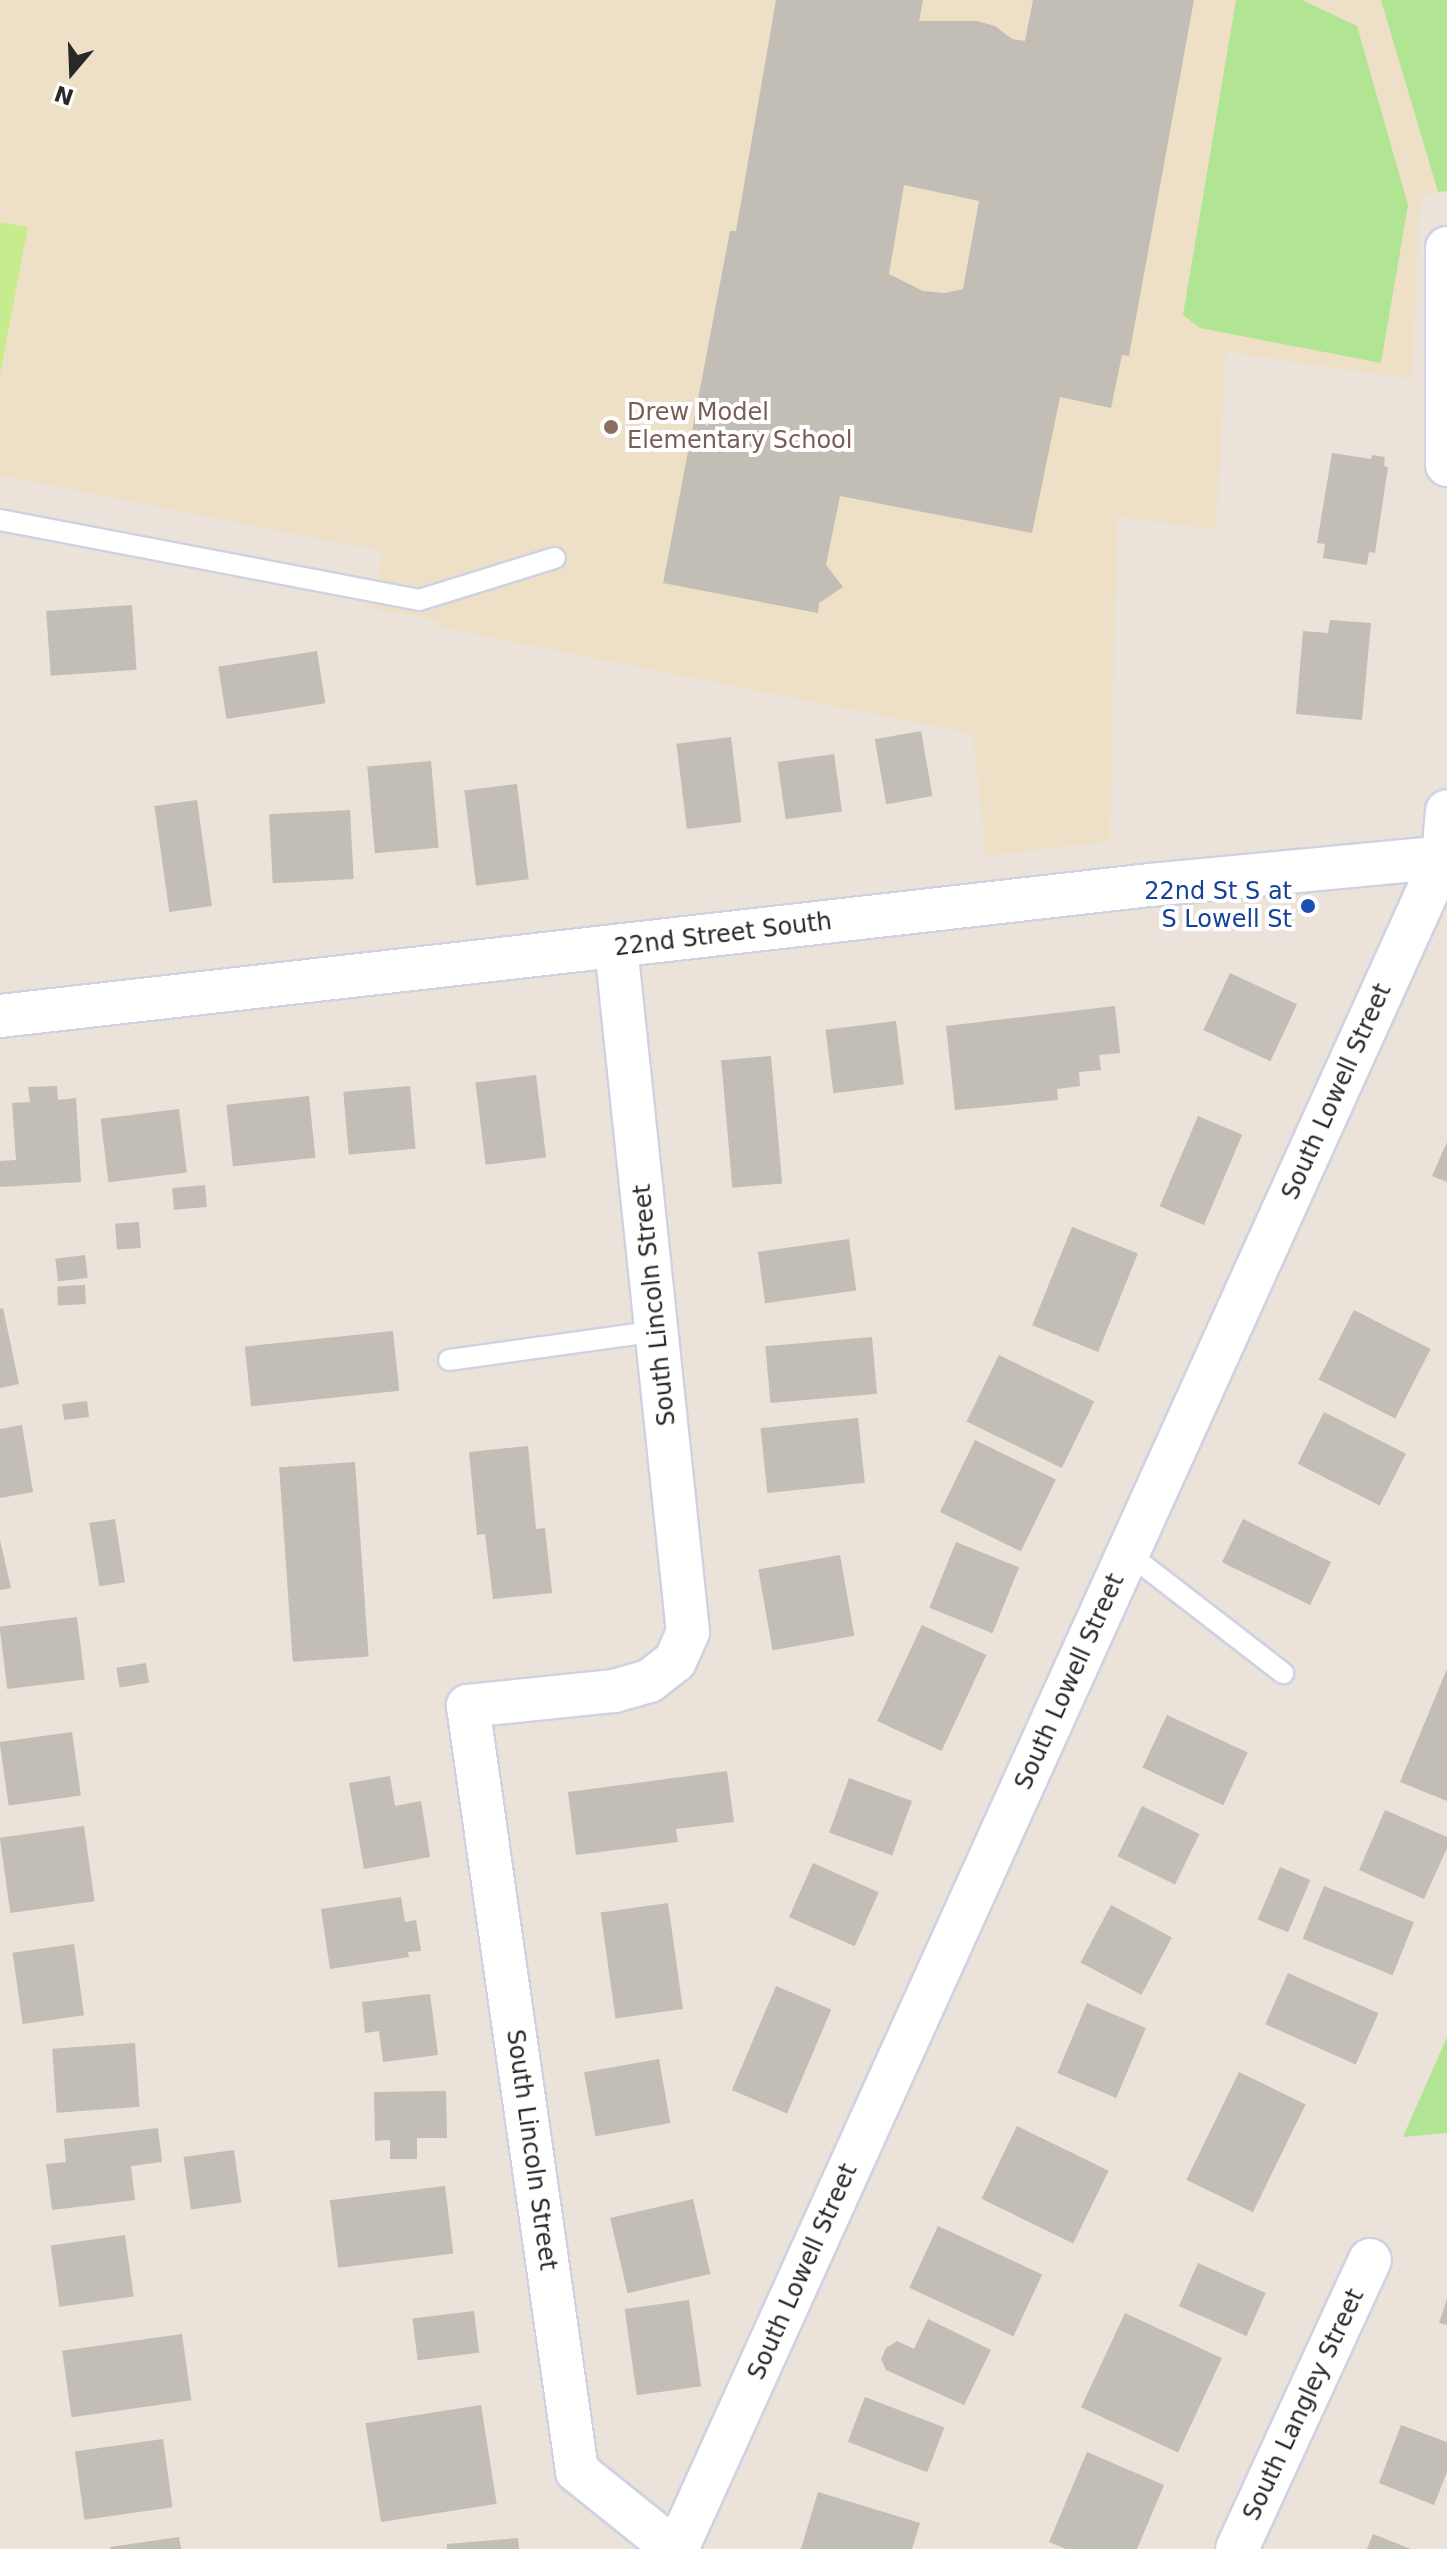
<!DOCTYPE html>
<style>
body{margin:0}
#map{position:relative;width:1447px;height:2549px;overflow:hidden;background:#ebe2d9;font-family:"DejaVu Sans",sans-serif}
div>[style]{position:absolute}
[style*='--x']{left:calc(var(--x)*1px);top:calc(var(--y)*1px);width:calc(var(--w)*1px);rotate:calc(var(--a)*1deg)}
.education>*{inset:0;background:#eee0c7}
.green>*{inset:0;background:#b1e493}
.pitch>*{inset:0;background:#c7ec8e}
.building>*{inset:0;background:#c2bdb5;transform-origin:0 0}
.roads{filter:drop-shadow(2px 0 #ced2e2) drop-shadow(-2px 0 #ced2e2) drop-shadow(0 2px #ced2e2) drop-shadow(0 -2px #ced2e2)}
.service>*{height:20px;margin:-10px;padding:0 10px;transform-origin:10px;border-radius:10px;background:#fff}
.minor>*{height:42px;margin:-21px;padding:0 21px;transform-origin:21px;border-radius:21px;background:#fff}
.dots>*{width:22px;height:22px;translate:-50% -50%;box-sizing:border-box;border:4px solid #fff;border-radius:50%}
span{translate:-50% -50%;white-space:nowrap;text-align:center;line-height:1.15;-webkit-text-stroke:8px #fff;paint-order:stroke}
.education-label{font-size:24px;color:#785e54}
.left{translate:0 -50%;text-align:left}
.transit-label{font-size:24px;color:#164399}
.right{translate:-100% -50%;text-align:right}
.street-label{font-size:24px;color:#282828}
.north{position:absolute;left:32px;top:32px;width:80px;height:80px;-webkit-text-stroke:6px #fff;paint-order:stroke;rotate:199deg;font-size:22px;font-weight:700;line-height:32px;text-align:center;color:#282828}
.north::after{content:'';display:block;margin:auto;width:28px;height:36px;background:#282828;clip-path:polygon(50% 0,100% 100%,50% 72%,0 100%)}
</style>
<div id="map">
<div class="education">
<i style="clip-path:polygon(0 0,1381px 0,1438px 192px,1420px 197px,1412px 379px,1226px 352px,1216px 529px,1117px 517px,1110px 841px,986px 856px,973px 734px,442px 628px,435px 619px,373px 609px,383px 551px,0 475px)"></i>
</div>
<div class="green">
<i style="clip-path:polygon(1236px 0,1302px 0,1357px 26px,1408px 205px,1381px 363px,1200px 328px,1183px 315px)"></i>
<i style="clip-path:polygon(1381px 0,1447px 0,1447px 191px,1438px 192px)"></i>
<i style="clip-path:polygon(1447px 2037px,1447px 2133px,1403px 2137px)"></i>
</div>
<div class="pitch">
<i style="clip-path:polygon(0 222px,28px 227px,0 375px)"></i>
</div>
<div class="building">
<i style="clip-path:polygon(evenodd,776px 0,923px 0,919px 21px,977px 21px,995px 26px,1012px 39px,1025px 41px,1033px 0,1194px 0,1129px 356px,1122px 355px,1111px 408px,1060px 397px,1032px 533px,840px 496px,826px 565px,843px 587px,819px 603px,818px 613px,663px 583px,730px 231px,736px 231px,776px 0,904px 185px,979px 201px,963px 289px,945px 293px,923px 291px,889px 274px,904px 185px)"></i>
<i style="clip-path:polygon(1332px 453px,1371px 459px,1372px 455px,1385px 457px,1384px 466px,1388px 467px,1375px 553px,1369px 552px,1367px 565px,1323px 558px,1325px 544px,1317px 543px)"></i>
<i style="left:132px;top:605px;width:65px;height:86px;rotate:86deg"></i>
<i style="clip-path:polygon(1330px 620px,1371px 623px,1362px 720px,1296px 714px,1303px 631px,1328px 633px)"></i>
<i style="left:317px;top:651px;width:53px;height:100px;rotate:81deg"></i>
<i style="left:921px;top:731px;width:66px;height:47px;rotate:80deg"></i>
<i style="left:731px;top:737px;width:86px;height:55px;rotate:83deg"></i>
<i style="left:834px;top:754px;width:58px;height:57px;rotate:82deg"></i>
<i style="left:431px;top:761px;width:87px;height:64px;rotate:85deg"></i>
<i style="left:517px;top:784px;width:96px;height:53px;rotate:83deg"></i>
<i style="left:197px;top:800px;width:107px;height:43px;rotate:82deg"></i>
<i style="left:350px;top:810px;width:69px;height:81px;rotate:87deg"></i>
<i style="left:1230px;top:973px;width:74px;height:63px;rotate:25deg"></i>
<i style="clip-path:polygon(1115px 1006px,1120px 1053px,1099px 1055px,1101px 1070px,1079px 1072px,1080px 1086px,1057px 1089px,1058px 1100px,955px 1110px,946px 1026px)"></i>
<i style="left:896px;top:1021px;width:64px;height:71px;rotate:83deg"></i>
<i style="left:771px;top:1056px;width:128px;height:50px;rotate:85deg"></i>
<i style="left:536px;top:1075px;width:83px;height:61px;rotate:83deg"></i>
<i style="clip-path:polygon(57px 1086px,58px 1100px,76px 1098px,81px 1182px,0 1187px,0 1161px,16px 1160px,12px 1103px,30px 1102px,28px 1087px)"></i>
<i style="left:410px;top:1086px;width:63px;height:67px;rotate:85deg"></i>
<i style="left:309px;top:1096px;width:62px;height:83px;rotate:84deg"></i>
<i style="left:179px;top:1109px;width:64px;height:79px;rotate:83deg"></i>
<i style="left:1198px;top:1116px;width:48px;height:98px;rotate:23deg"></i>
<i style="clip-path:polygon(1447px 1142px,1447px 1182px,1432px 1176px)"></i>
<i style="left:205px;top:1185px;width:22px;height:33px;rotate:85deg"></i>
<i style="left:139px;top:1222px;width:26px;height:24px;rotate:86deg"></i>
<i style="left:1072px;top:1227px;width:71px;height:106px;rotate:22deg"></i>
<i style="left:849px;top:1239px;width:52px;height:92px;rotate:82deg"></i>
<i style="left:85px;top:1255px;width:23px;height:30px;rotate:83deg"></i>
<i style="left:85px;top:1285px;width:19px;height:28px;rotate:87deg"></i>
<i style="clip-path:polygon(3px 1308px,19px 1384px,0 1388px,0 1309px)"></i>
<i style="left:1354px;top:1310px;width:86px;height:78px;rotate:27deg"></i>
<i style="left:393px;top:1331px;width:60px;height:149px;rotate:84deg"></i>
<i style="left:872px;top:1337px;width:57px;height:107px;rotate:85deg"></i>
<i style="left:999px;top:1355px;width:106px;height:74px;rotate:26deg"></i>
<i style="left:87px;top:1401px;width:16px;height:25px;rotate:83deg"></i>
<i style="left:1324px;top:1412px;width:92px;height:58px;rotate:27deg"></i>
<i style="left:858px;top:1418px;width:65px;height:98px;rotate:84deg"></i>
<i style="clip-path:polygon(22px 1425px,33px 1492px,0 1498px,0 1429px)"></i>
<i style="left:975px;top:1440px;width:90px;height:80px;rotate:26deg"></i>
<i style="clip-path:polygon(528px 1446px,536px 1529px,545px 1528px,552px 1593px,493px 1599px,485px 1534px,477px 1535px,469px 1452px)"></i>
<i style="left:355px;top:1462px;width:195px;height:76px;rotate:86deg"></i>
<i style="left:115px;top:1519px;width:64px;height:26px;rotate:81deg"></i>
<i style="left:1243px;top:1519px;width:98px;height:48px;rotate:26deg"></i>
<i style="clip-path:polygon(0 1540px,11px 1588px,0 1590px)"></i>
<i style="left:956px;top:1542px;width:68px;height:71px;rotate:22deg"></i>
<i style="left:840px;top:1555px;width:82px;height:83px;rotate:80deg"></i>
<i style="left:77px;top:1617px;width:63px;height:78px;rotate:83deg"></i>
<i style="left:922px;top:1625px;width:71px;height:106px;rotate:25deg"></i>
<i style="left:146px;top:1663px;width:20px;height:30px;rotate:81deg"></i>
<i style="clip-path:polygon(1447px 1669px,1447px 1801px,1400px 1782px)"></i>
<i style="left:1167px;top:1715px;width:89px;height:58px;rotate:25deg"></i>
<i style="left:72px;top:1732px;width:64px;height:73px;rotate:82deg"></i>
<i style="clip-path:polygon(727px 1771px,734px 1822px,676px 1829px,678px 1842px,576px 1855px,568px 1792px)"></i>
<i style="clip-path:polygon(390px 1776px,395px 1806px,421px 1801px,430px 1857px,364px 1869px,349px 1783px)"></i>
<i style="left:849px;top:1778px;width:67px;height:58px;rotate:20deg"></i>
<i style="left:1142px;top:1806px;width:64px;height:56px;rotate:26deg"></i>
<i style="clip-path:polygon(1385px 1810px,1447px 1837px,1447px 1848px,1424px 1899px,1359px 1870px)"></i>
<i style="left:84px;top:1826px;width:76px;height:85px;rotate:82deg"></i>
<i style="left:813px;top:1863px;width:72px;height:59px;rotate:24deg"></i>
<i style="left:1280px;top:1867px;width:33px;height:57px;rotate:23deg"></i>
<i style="left:1324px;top:1886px;width:97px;height:57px;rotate:22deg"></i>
<i style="clip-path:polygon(401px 1897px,405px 1922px,416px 1920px,421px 1951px,408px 1952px,409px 1957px,330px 1969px,321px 1909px)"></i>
<i style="left:668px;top:1903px;width:107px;height:68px;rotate:82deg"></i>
<i style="left:1111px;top:1905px;width:69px;height:65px;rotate:28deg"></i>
<i style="left:74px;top:1944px;width:72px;height:62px;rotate:82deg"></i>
<i style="left:1288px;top:1973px;width:99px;height:56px;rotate:24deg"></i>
<i style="left:776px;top:1986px;width:60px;height:113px;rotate:23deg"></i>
<i style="clip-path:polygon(430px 1994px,438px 2055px,383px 2062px,379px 2031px,365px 2033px,362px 2002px)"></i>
<i style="left:1087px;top:2003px;width:64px;height:76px;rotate:23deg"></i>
<i style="left:135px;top:2043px;width:64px;height:83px;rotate:86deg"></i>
<i style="left:659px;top:2059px;width:65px;height:76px;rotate:80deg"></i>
<i style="left:1239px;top:2072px;width:74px;height:120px;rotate:26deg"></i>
<i style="clip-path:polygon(446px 2091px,447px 2138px,417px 2138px,417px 2159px,390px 2159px,390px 2140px,375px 2141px,374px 2092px)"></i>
<i style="left:1017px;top:2126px;width:102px;height:81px;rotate:26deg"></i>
<i style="clip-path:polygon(158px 2128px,162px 2162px,131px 2166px,135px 2200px,52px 2210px,46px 2164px,66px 2162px,64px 2139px)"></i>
<i style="left:234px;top:2150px;width:53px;height:51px;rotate:82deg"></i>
<i style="left:445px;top:2186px;width:68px;height:116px;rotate:83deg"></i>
<i style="left:693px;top:2199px;width:77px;height:85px;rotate:77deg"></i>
<i style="left:938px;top:2226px;width:115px;height:68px;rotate:25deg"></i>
<i style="left:125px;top:2235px;width:62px;height:75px;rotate:82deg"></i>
<i style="left:1198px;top:2263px;width:74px;height:47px;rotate:24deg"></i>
<i style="clip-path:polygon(1447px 2299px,1447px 2325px,1439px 2323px)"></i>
<i style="left:689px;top:2300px;width:87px;height:65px;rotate:82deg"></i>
<i style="left:474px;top:2311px;width:42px;height:62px;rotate:83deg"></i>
<i style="left:1125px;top:2313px;width:107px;height:104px;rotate:25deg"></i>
<i style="clip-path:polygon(928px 2319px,991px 2350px,964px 2405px,886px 2370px,881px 2359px,886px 2348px,897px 2341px,914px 2349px)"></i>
<i style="left:182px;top:2334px;width:67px;height:121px;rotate:82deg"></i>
<i style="left:865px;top:2397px;width:85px;height:48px;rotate:21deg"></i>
<i style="left:481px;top:2405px;width:100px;height:117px;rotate:81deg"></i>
<i style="clip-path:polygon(1401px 2425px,1447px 2442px,1447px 2472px,1434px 2505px,1379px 2483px)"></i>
<i style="left:163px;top:2439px;width:69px;height:89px;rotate:82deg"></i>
<i style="clip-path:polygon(1087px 2452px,1164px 2485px,1137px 2549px,1066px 2549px,1049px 2542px)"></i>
<i style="clip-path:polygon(818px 2492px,920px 2523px,912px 2549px,801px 2549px)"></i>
<i style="clip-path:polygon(1373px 2534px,1411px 2549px,1367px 2549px)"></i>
<i style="clip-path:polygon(179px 2537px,181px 2549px,110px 2549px,110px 2547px)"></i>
<i style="clip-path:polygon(518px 2538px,519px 2549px,447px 2549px,447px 2544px)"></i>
</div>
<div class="roads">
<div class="service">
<i style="--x:0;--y:520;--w:427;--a:10.8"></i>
<i style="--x:419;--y:600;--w:142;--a:-17.2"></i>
<i style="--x:449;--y:1360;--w:211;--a:-7.9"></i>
<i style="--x:1129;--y:1554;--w:195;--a:37.7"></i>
</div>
<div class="minor">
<i style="--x:1447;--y:248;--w:217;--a:90"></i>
<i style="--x:616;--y:947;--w:689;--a:84"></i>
<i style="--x:688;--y:1632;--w:32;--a:114"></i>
<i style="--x:675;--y:1661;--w:33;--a:142"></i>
<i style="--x:649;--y:1681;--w:37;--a:164"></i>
<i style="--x:613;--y:1691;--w:146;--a:174.1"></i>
<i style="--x:468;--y:1706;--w:773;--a:81.89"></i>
<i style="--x:577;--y:2471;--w:124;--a:38.8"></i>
<i style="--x:0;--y:1016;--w:1157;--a:-6.5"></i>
<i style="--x:1150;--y:885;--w:298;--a:-5.4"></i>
<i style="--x:677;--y:2549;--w:1857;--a:-65.64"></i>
<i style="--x:1443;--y:857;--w:46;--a:-85"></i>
<i style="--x:1237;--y:2549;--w:318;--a:-65.3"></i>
</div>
</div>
<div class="dots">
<i style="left:611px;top:427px;background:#8d6e63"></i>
<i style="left:1308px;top:906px;background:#1a4fb4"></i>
</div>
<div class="education-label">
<span class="left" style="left:627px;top:427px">Drew Model<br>Elementary School</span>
</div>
<div class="transit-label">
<span class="right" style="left:1292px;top:906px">22nd St S at<br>S Lowell St</span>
</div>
<div class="street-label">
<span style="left:723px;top:935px;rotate:-7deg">22nd Street South</span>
<span style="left:1337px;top:1092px;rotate:-66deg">South Lowell Street</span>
<span style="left:655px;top:1305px;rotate:-96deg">South Lincoln Street</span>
<span style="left:1070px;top:1682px;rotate:-66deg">South Lowell Street</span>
<span style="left:531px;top:2150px;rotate:82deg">South Lincoln Street</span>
<span style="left:803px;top:2272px;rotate:-66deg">South Lowell Street</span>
<span style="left:1304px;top:2405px;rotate:-65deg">South Langley Street</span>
</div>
<div class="north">N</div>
</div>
